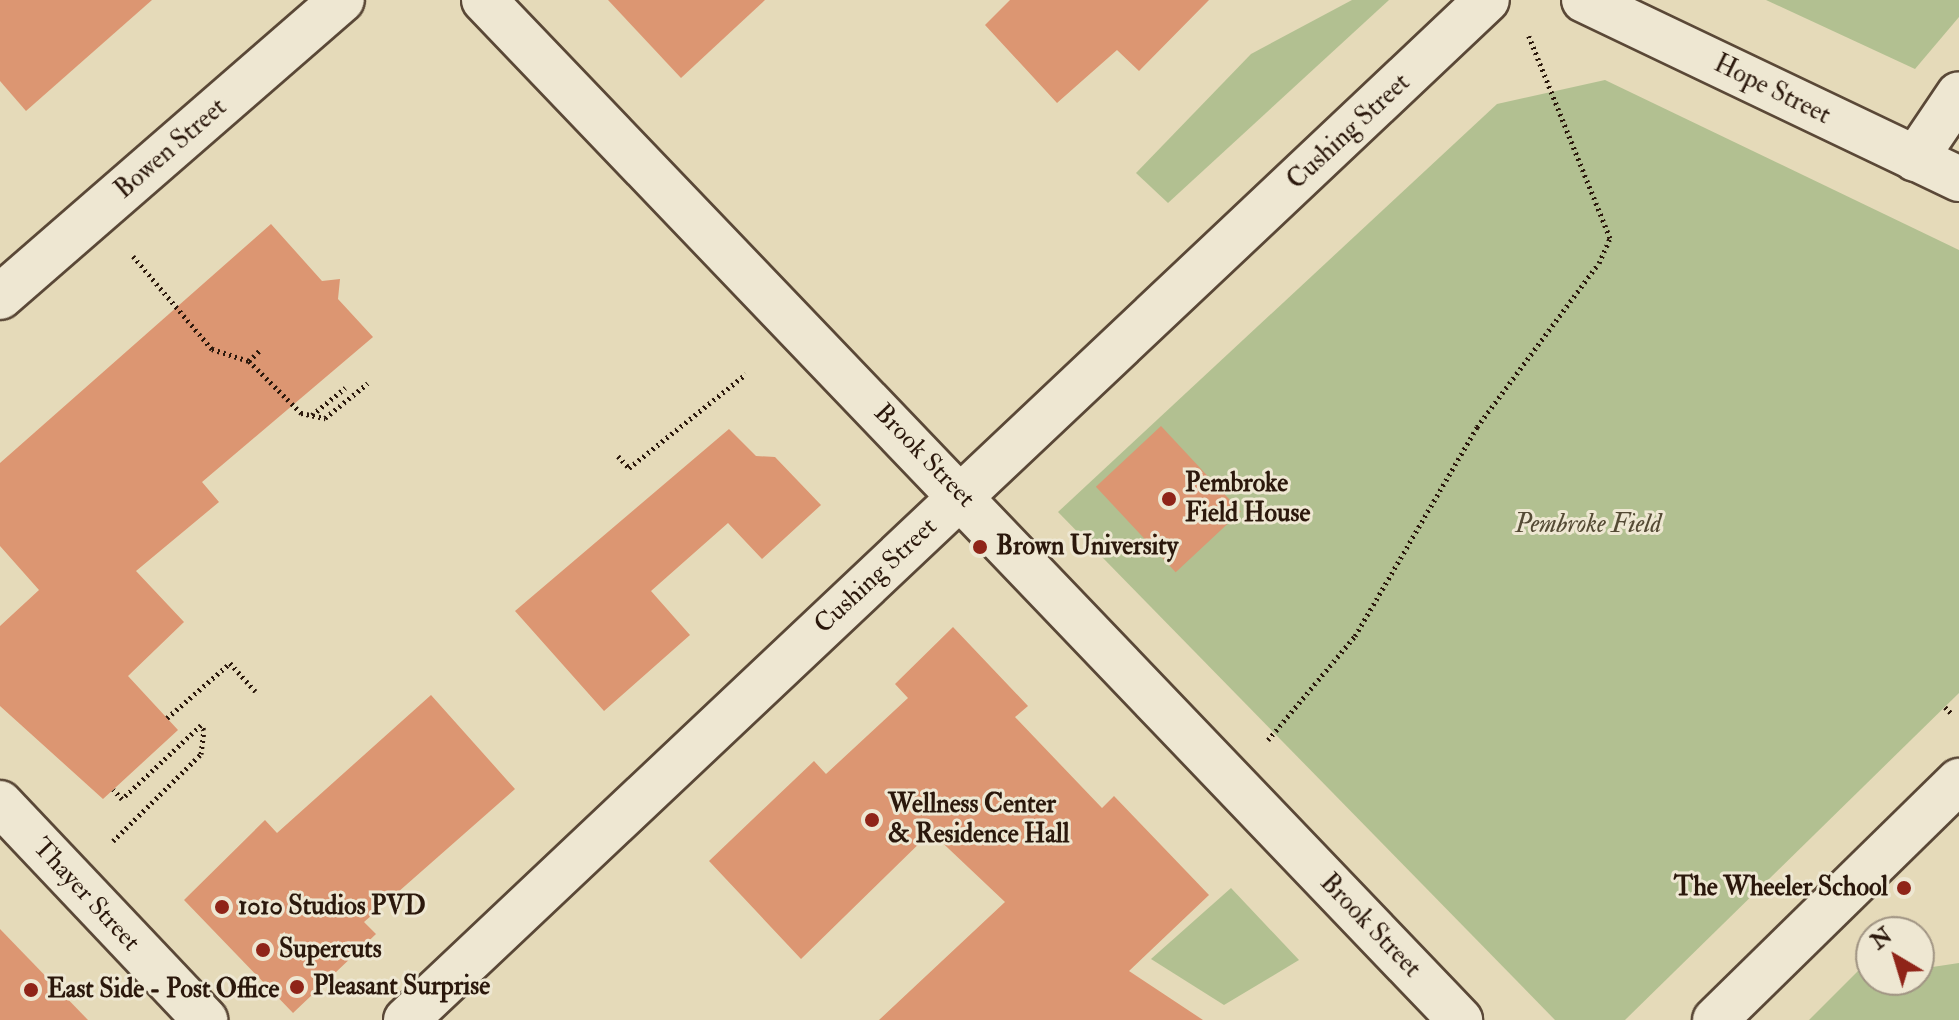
<!DOCTYPE html>
<style>
body{margin:0}
#map{position:relative;width:1959px;height:1020px;overflow:hidden;background:#e5dab9;font-family:"IM FELL Double Pica",serif}
div>[style]{position:absolute}
[style*='--x']{left:calc(var(--x)*1px);top:calc(var(--y)*1px);width:calc(var(--w)*1px);rotate:calc(var(--a)*1deg)}
.green>*{inset:0;background:#b2c091}
.building>*{inset:0;background:#dc9672;transform-origin:0 0}
.path>*{height:5px;margin-top:-2.5px;transform-origin:0;background:repeating-linear-gradient(90deg,#2b180c 0 2px,transparent 0 6px)}
.roads{filter:drop-shadow(2px 0 #5a4837) drop-shadow(-2px 0 #5a4837) drop-shadow(0 2px #5a4837) drop-shadow(0 -2px #5a4837)}
.minor>*{height:44px;margin:-22px;padding:0 22px;transform-origin:22px;border-radius:22px;background:#eee7d2}
.dots>*{width:22px;height:22px;translate:-50% -50%;box-sizing:border-box;border:4px solid #eee7d2;border-radius:50%}
span{translate:-50% -50%;white-space:nowrap;text-align:center;line-height:1.15;-webkit-text-stroke:6px #eee7d2;paint-order:stroke}
.street-label{font-size:26px;color:#2b180c}
.poi-label{font-size:26px;color:#2b180c;font-weight:700}
.left{translate:0 -50%;text-align:left}
.right{translate:-100% -50%;text-align:right}
.park-label{font-size:26px;color:#544a34;font-style:italic}
.north{position:absolute;left:1855px;top:916px;width:80px;height:80px;box-sizing:border-box;background:#eee7d2;border:2px solid #a09483;border-radius:50%;rotate:322deg;font-size:22px;font-weight:700;line-height:32px;text-align:center;color:#2b180c}
.north::after{content:'';display:block;margin:auto;width:28px;height:36px;background:#8f2418;clip-path:polygon(50% 0,100% 100%,50% 72%,0 100%)}
</style>
<div id="map">
<div class="green">
<i style="clip-path:polygon(1352px 0,1389px 0,1168px 203px,1136px 173px,1251px 54px)"></i>
<i style="clip-path:polygon(1766px 0,1959px 0,1959px 17px,1915px 69px)"></i>
<i style="clip-path:polygon(1605px 80px,1959px 250px,1959px 693px,1625px 1020px,1555px 1020px,1058px 512px,1497px 104px)"></i>
<i style="clip-path:polygon(1231px 888px,1299px 960px,1224px 1005px,1151px 959px)"></i>
<i style="clip-path:polygon(1871px 958px,1871px 980px,1919px 980px,1919px 969px,1959px 963px,1959px 1020px,1809px 1020px)"></i>
</div>
<div class="building">
<i style="clip-path:polygon(0 0,152px 0,26px 111px,0 81px)"></i>
<i style="clip-path:polygon(608px 0,765px 0,681px 78px)"></i>
<i style="clip-path:polygon(1010px 0,1209px 0,1139px 71px,1117px 50px,1057px 103px,985px 25px)"></i>
<i style="clip-path:polygon(271px 224px,322px 281px,340px 279px,338px 299px,373px 337px,202px 482px,219px 502px,136px 571px,184px 622px,128px 676px,178px 730px,103px 799px,0 706px,0 626px,39px 590px,0 546px,0 463px)"></i>
<i style="left:1161px;top:426px;width:117px;height:89px;rotate:47deg"></i>
<i style="clip-path:polygon(729px 429px,756px 456px,775px 457px,821px 505px,762px 559px,728px 523px,651px 591px,690px 635px,604px 711px,515px 611px)"></i>
<i style="clip-path:polygon(953px 627px,1028px 706px,1015px 717px,1102px 808px,1114px 796px,1209px 895px,1129px 971px,1203px 1020px,879px 1020px,1005px 902px,931px 832px,801px 959px,709px 861px,814px 761px,826px 774px,908px 698px,895px 684px)"></i>
<i style="clip-path:polygon(431px 695px,515px 789px,364px 922px,376px 934px,293px 1013px,184px 900px,265px 820px,277px 833px)"></i>
<i style="clip-path:polygon(0 929px,88px 1020px,0 1020px)"></i>
</div>
<div class="path">
<i style="--x:133;--y:256;--w:122;--a:49.7"></i>
<i style="--x:212;--y:349;--w:39;--a:18"></i>
<i style="--x:249;--y:361;--w:74;--a:45"></i>
<i style="--x:301;--y:413;--w:25;--a:12"></i>
<i style="--x:325;--y:418;--w:55;--a:-39.1"></i>
<i style="--x:249;--y:361;--w:16;--a:-45"></i>
<i style="--x:312;--y:415;--w:43;--a:-39.3"></i>
<i style="--x:618;--y:456;--w:16;--a:47"></i>
<i style="--x:629;--y:468;--w:150;--a:-38.8"></i>
<i style="--x:1945;--y:707;--w:11;--a:45"></i>
<i style="--x:167;--y:718;--w:84;--a:-41.1"></i>
<i style="--x:230;--y:663;--w:38;--a:48"></i>
<i style="--x:1268;--y:740;--w:136;--a:-50.1"></i>
<i style="--x:1355;--y:636;--w:242;--a:-59.7"></i>
<i style="--x:1477;--y:427;--w:204;--a:-53.4"></i>
<i style="--x:1599;--y:263;--w:27;--a:-66"></i>
<i style="--x:1610;--y:238;--w:218;--a:-111.9"></i>
<i style="--x:113;--y:841;--w:124;--a:-44.7"></i>
<i style="--x:201;--y:754;--w:24;--a:-83"></i>
<i style="--x:204;--y:730;--w:6;--a:-121"></i>
<i style="--x:201;--y:725;--w:108;--a:136.9"></i>
<i style="--x:122;--y:799;--w:13;--a:-132"></i>
</div>
<div class="roads">
<div class="minor">
<i style="--x:484;--y:0;--w:1412;--a:46.26"></i>
<i style="--x:1584;--y:0;--w:416;--a:25.5"></i>
<i style="--x:1915;--y:159;--w:78;--a:-55.9"></i>
<i style="--x:0;--y:297;--w:453;--a:-41"></i>
<i style="--x:0;--y:803;--w:299;--a:46.6"></i>
<i style="--x:406;--y:1020;--w:1486;--a:-43.34"></i>
<i style="--x:1715;--y:1020;--w:342;--a:-44.4"></i>
</div>
</div>
<div class="dots">
<i style="left:1169px;top:499px;background:#8f2418"></i>
<i style="left:980px;top:547px;background:#8f2418"></i>
<i style="left:872px;top:820px;background:#8f2418"></i>
<i style="left:1904px;top:888px;background:#8f2418"></i>
<i style="left:222px;top:907px;background:#8f2418"></i>
<i style="left:263px;top:950px;background:#8f2418"></i>
<i style="left:297px;top:987px;background:#8f2418"></i>
<i style="left:31px;top:990px;background:#8f2418"></i>
</div>
<div class="street-label">
<span style="left:1772px;top:90px;rotate:26deg">Hope Street</span>
<span style="left:1349px;top:132px;rotate:-43deg">Cushing Street</span>
<span style="left:171px;top:149px;rotate:-41deg">Bowen Street</span>
<span style="left:924px;top:456px;rotate:46deg">Brook Street</span>
<span style="left:876px;top:576px;rotate:-43deg">Cushing Street</span>
<span style="left:86px;top:895px;rotate:47deg">Thayer Street</span>
<span style="left:1370px;top:926px;rotate:46deg">Brook Street</span>
</div>
<div class="poi-label">
<span class="left" style="left:1185px;top:499px">Pembroke<br>Field House</span>
<span class="left" style="left:996px;top:547px">Brown University</span>
<span class="left" style="left:888px;top:820px">Wellness Center<br>&amp; Residence Hall</span>
<span class="right" style="left:1888px;top:888px">The Wheeler School</span>
<span class="left" style="left:238px;top:907px">1010 Studios PVD</span>
<span class="left" style="left:279px;top:950px">Supercuts</span>
<span class="left" style="left:313px;top:987px">Pleasant Surprise</span>
<span class="left" style="left:47px;top:990px">East Side - Post Office</span>
</div>
<div class="park-label">
<span style="left:1588px;top:525px">Pembroke Field</span>
</div>
<div class="north">N</div>
</div>
